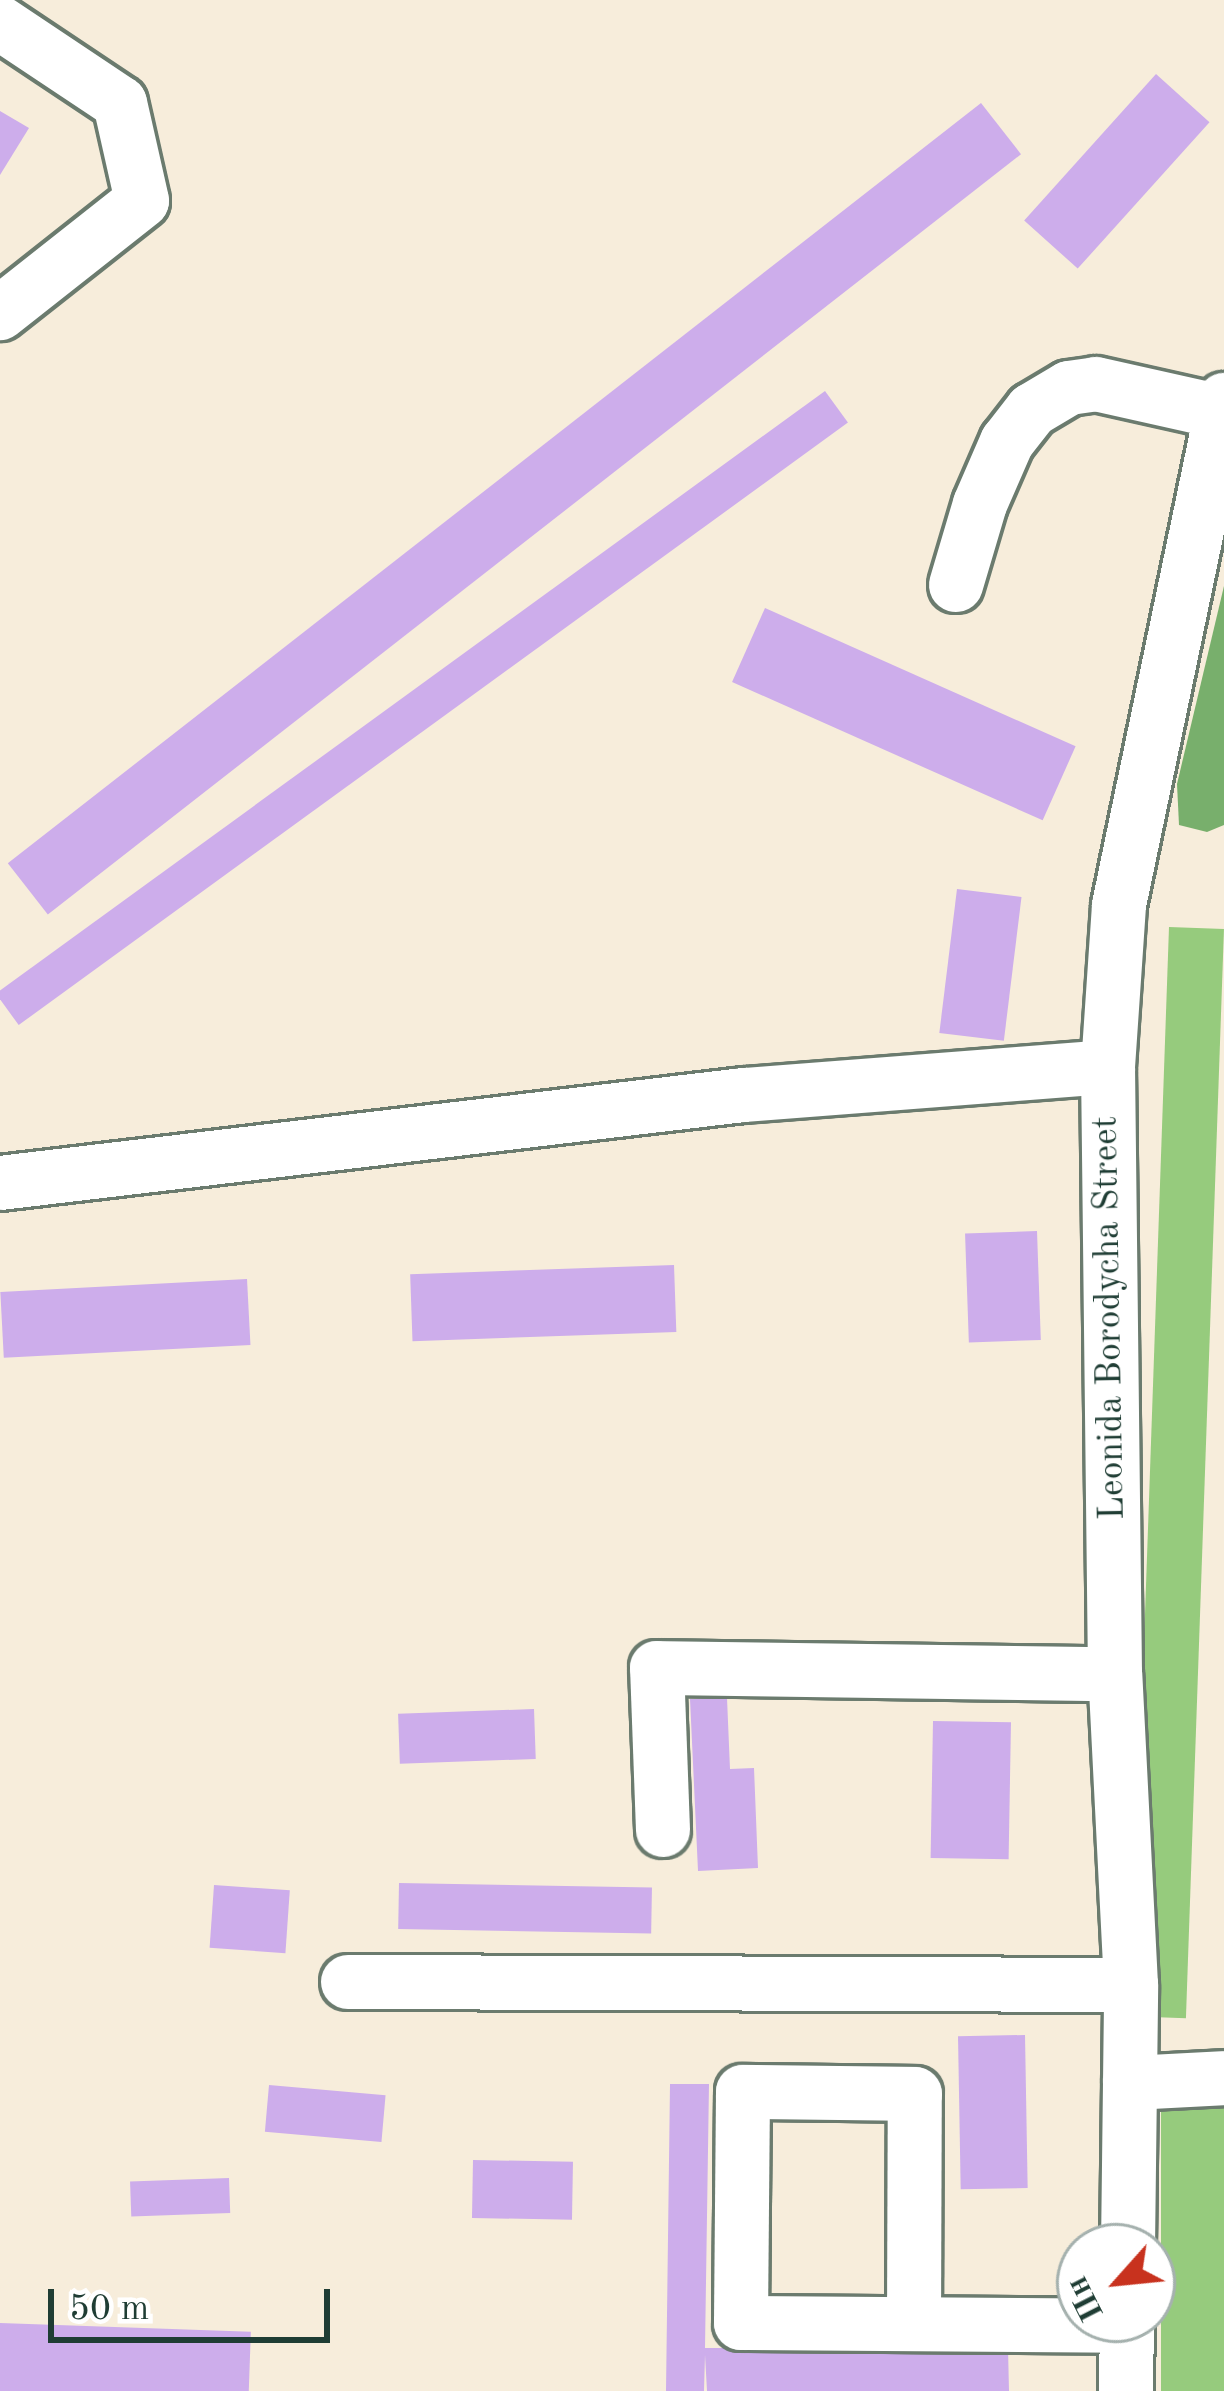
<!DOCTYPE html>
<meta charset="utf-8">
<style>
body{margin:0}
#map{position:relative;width:1224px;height:2391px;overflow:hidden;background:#f7eddb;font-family:"Old Standard TT",serif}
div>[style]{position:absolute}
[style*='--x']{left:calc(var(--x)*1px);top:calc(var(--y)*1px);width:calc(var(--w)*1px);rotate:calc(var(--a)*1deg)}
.green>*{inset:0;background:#96cb7d;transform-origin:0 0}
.forest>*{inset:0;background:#78af6c}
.building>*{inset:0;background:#cdadeb;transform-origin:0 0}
.roads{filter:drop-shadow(3px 0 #6b7b6e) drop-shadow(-3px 0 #6b7b6e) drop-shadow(0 3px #6b7b6e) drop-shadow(0 -3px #6b7b6e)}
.minor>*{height:54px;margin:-27px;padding:0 27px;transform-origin:27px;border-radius:27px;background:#fff}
span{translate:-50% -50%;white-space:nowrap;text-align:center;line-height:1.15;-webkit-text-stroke:10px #fff;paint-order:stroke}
.street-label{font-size:36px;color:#1f3d34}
.north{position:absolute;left:1056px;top:2223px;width:120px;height:120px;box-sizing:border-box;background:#fff;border:3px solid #a5b1ae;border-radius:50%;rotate:243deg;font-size:33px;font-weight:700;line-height:48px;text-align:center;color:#1f3d34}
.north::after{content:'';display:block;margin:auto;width:42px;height:54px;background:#c8321e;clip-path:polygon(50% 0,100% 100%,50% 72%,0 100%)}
.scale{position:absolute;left:48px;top:2289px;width:282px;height:54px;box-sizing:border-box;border:6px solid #1f3d34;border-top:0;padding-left:15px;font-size:36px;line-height:42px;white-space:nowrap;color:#1f3d34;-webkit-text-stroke:9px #fff;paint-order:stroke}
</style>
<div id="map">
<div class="green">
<i style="left:1169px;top:927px;width:55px;height:1090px;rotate:2deg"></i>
<i style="left:1224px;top:2067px;width:324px;height:63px;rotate:90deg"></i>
</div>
<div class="forest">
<i style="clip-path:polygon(1224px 586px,1224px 825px,1207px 832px,1179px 825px,1177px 784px)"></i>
</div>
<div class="building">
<i style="left:1156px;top:74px;width:72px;height:197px;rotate:42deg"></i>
<i style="left:981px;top:103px;width:65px;height:1235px;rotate:52deg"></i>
<i style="clip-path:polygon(0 111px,29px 128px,0 175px)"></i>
<i style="left:825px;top:391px;width:39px;height:1025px;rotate:54deg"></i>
<i style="left:765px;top:608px;width:340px;height:81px;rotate:24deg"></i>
<i style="left:957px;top:889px;width:65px;height:145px;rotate:7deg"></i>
<i style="left:1037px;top:1231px;width:109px;height:72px;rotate:88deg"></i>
<i style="left:674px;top:1265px;width:67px;height:264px;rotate:88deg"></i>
<i style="left:247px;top:1279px;width:66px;height:247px;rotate:87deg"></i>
<i style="clip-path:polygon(727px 1698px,730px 1769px,754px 1768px,758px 1868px,698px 1871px,690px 1699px)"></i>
<i style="left:534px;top:1709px;width:50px;height:136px;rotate:88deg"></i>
<i style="left:933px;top:1721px;width:78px;height:137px;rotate:1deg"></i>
<i style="left:399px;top:1883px;width:253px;height:46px;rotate:1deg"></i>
<i style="left:214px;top:1885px;width:76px;height:63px;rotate:4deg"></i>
<i style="left:1025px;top:2035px;width:153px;height:67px;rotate:89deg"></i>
<i style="clip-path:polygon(670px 2084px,709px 2084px,705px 2348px,1008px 2348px,1009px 2391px,707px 2391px,705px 2355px,704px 2391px,666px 2391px)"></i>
<i style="left:269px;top:2085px;width:117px;height:47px;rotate:5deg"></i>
<i style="left:473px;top:2160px;width:100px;height:58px;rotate:1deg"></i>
<i style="left:229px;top:2178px;width:35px;height:99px;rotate:88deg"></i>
<i style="left:0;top:2323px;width:251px;height:68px;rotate:2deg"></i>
</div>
<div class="roads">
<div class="minor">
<i style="--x:0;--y:23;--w:144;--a:33.7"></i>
<i style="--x:120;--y:103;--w:100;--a:77.3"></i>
<i style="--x:142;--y:201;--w:181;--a:141.7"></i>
<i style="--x:956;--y:585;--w:84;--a:-73.5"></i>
<i style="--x:980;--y:504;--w:68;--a:-66.5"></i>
<i style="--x:1007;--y:442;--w:41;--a:-52"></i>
<i style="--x:1032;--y:410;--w:43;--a:-30.7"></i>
<i style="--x:1069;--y:388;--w:27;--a:-8"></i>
<i style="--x:1096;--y:384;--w:128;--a:12.6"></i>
<i style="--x:0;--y:1183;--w:749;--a:-6.75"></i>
<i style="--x:744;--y:1095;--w:365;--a:-4.4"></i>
<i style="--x:663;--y:1830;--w:162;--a:-92.1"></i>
<i style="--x:657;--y:1668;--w:458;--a:0.8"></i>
<i style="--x:348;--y:1982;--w:783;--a:0.22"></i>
<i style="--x:1130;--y:2083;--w:94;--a:-3"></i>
<i style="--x:1128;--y:2247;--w:262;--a:-89.3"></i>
<i style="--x:1131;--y:1985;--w:311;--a:-92.9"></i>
<i style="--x:1115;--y:1674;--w:607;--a:-90.66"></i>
<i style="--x:1108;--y:1067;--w:162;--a:-86.1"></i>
<i style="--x:1119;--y:905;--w:516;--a:-78.25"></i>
<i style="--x:914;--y:2324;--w:230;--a:-89.8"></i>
<i style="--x:915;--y:2094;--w:172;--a:-179.3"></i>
<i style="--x:743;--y:2092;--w:231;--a:90.5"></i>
<i style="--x:741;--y:2323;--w:386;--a:0.4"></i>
<i style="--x:1126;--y:2391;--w:72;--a:-89.2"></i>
</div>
</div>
<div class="street-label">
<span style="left:1111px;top:1318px;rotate:-91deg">Leonida Borodycha Street</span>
</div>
<div class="north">Пн</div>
<div class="scale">50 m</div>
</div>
